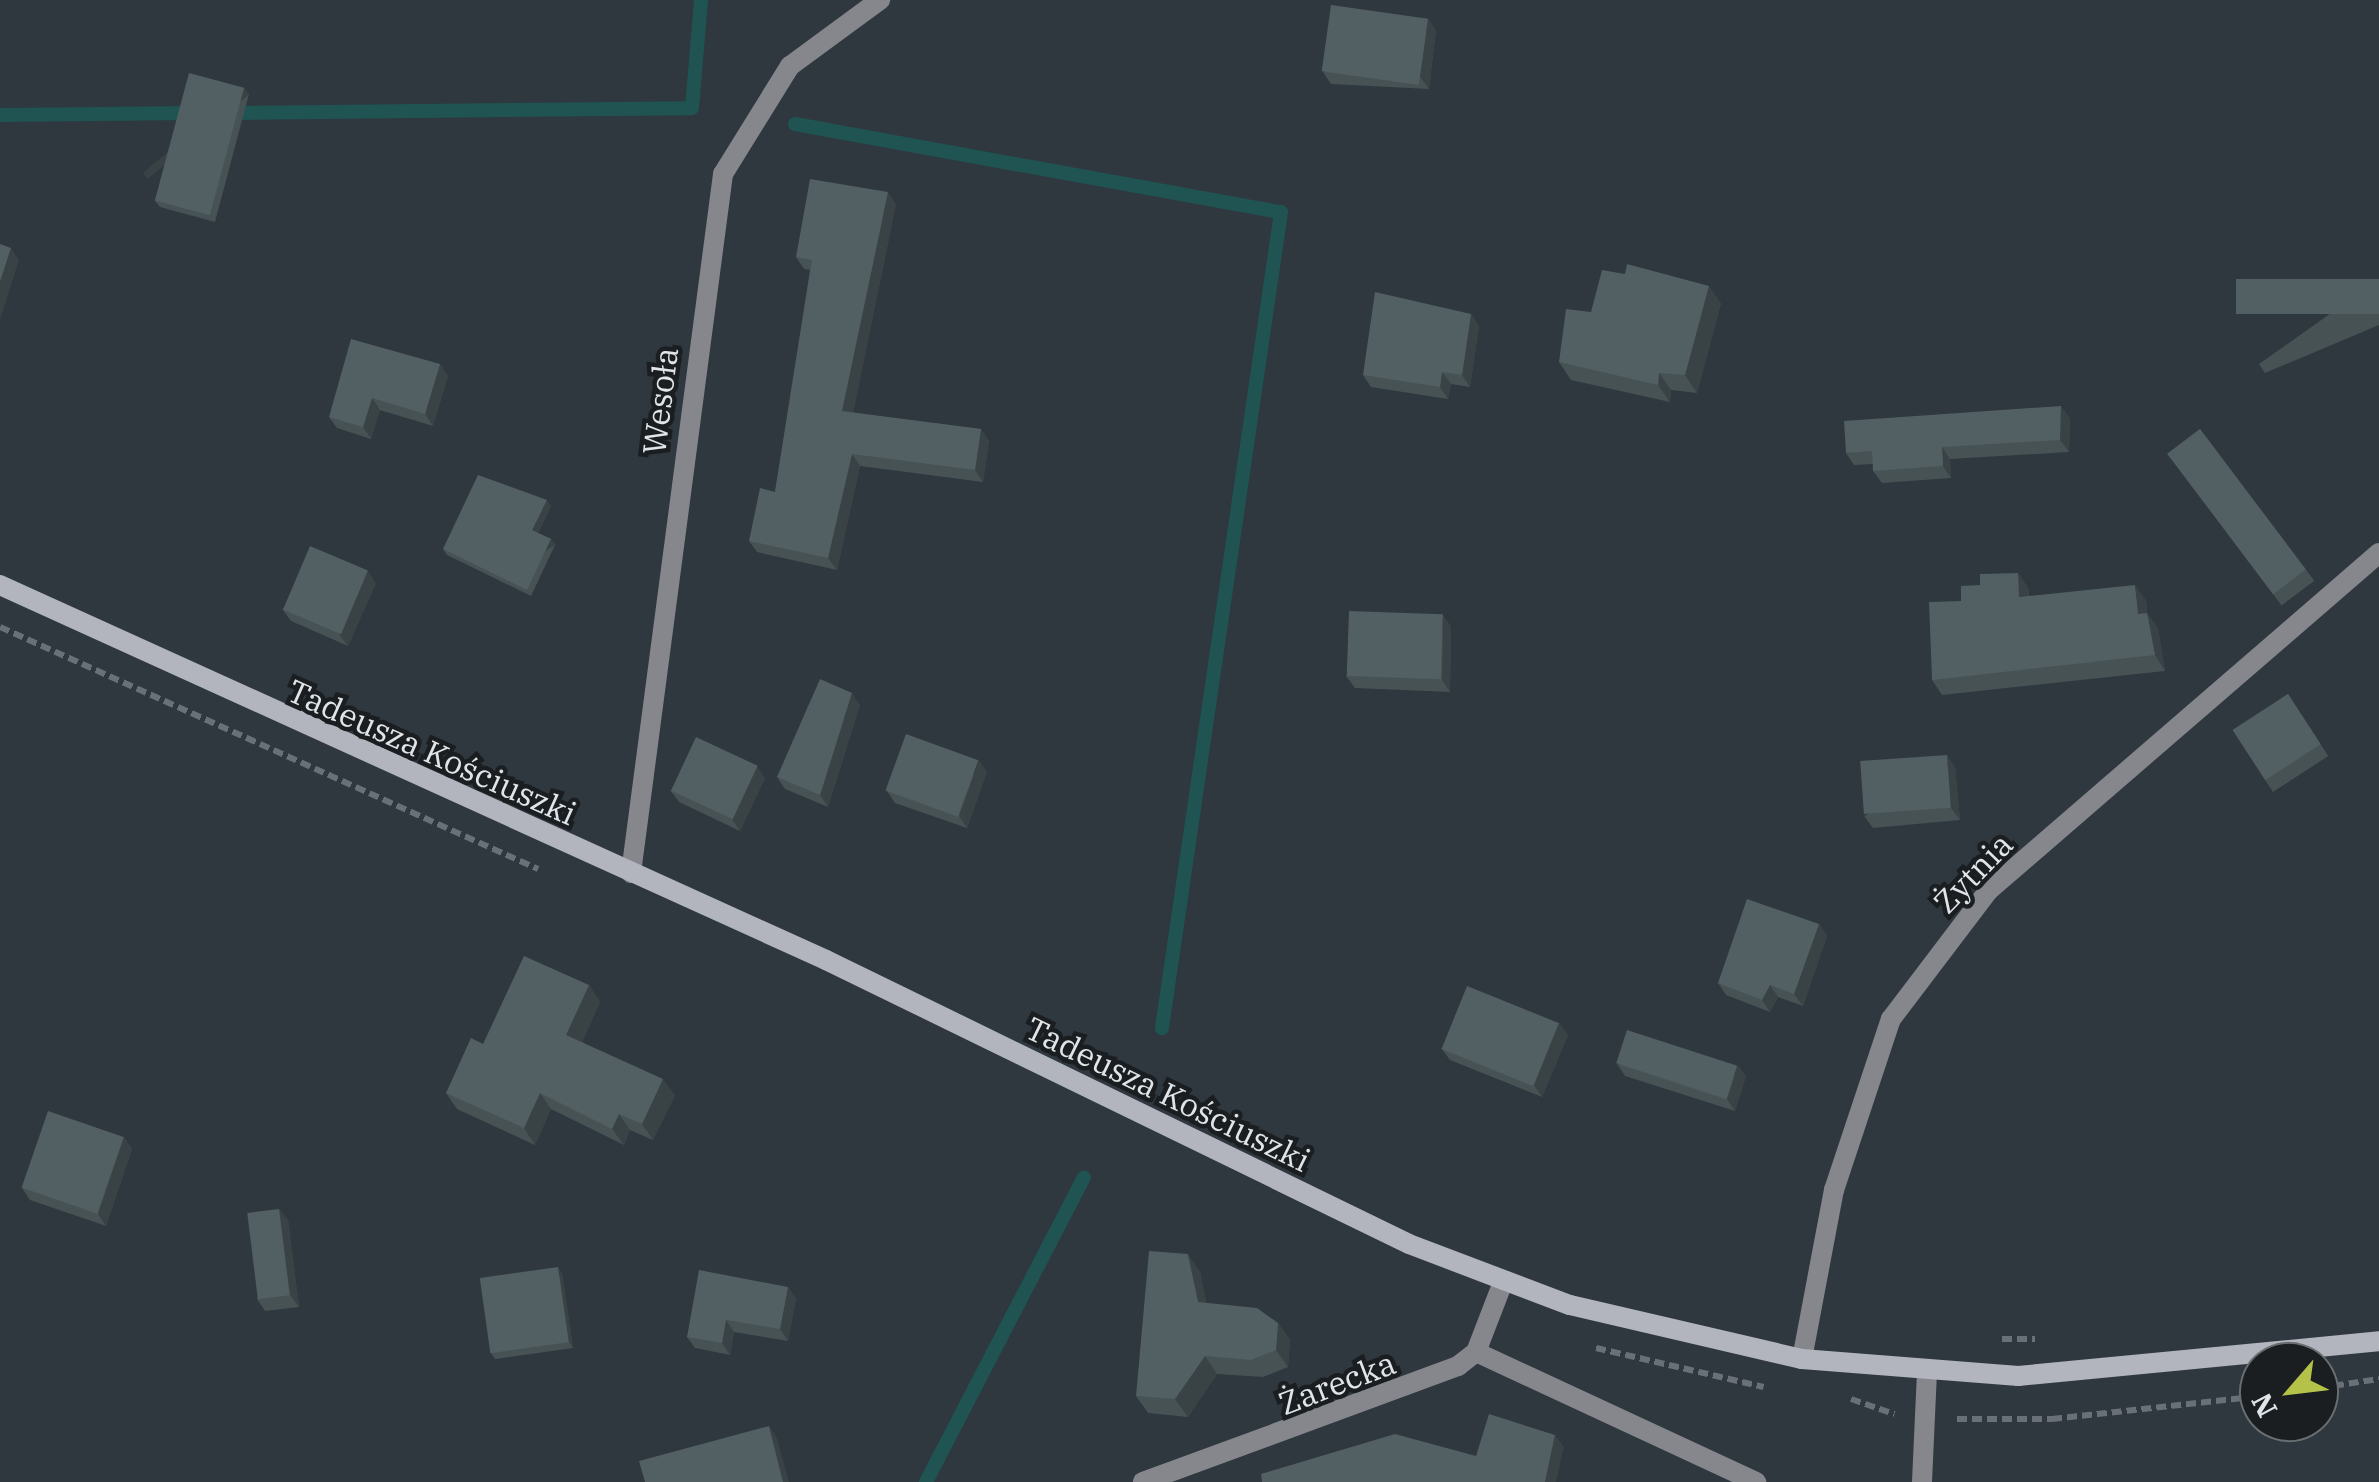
<!DOCTYPE html>
<meta charset="utf-8">
<style>
body{margin:0}
#map{position:relative;width:2379px;height:1482px;overflow:hidden;background:#2f373f;font-family:"IBM Plex Serif",serif}
div>[style]{position:absolute}
[style*='--x']{left:calc(var(--x)*1px);top:calc(var(--y)*1px);width:calc(var(--w)*1px);rotate:calc(var(--a)*1deg)}
.stream>*{height:14px;margin:-7px;padding:0 7px;transform-origin:7px;border-radius:7px;background:#1f5453}
.path>*{height:6px;margin-top:-3px;transform-origin:0;background:repeating-linear-gradient(90deg,#697077 0 10px,transparent 0 15px)}
.lane>*{height:20px;margin:-10px;padding:0 10px;transform-origin:10px;border-radius:10px;background:#85878c}
.street>*{height:20px;margin:-10px;padding:0 10px;transform-origin:10px;border-radius:10px;background:#85878c}
.secondary>*{height:20px;margin:-10px;padding:0 10px;transform-origin:10px;border-radius:10px;background:#b2b5bd}
.wall>*{inset:0;background:#475255;transform-origin:0 0}
.shaded-wall>*{inset:0;background:#394245;transform-origin:0 0}
.building>*{inset:0;background:#525f63;transform-origin:0 0}
span{translate:-50% -50%;white-space:nowrap;text-align:center;line-height:1.15;-webkit-text-stroke:9px #1a1e21;paint-order:stroke}
.street-label{font-size:32px;color:#dfe5e9}
.north{position:absolute;left:2239px;top:1342px;width:100px;height:100px;box-sizing:border-box;background:#1a1e21;border:2px solid #696e71;border-radius:50%;rotate:242deg;font-size:28px;font-weight:700;line-height:40px;text-align:center;color:#dfe5e9}
.north::after{content:'';display:block;margin:auto;width:35px;height:45px;background:#b4c24a;clip-path:polygon(50% 0,100% 100%,50% 72%,0 100%)}
</style>
<div id="map">
<div class="stream">
<i style="--x:227;--y:113;--w:465;--a:-0.6"></i>
<i style="--x:692;--y:108;--w:108;--a:-85.2"></i>
<i style="--x:0;--y:115;--w:195;--a:-0.6"></i>
<i style="--x:795;--y:124;--w:494;--a:10.3"></i>
<i style="--x:1281;--y:212;--w:825;--a:98.3"></i>
<i style="--x:926;--y:1482;--w:343;--a:-62.6"></i>
</div>
<div class="path">
<i style="--x:0;--y:627;--w:590;--a:24.22"></i>
<i style="--x:2002;--y:1339;--w:33;--a:0"></i>
<i style="--x:1596;--y:1348;--w:172;--a:13.1"></i>
<i style="--x:2319;--y:1388;--w:61;--a:-8.5"></i>
<i style="--x:1851;--y:1399;--w:46;--a:19.2"></i>
<i style="--x:1957;--y:1419;--w:95;--a:0"></i>
<i style="--x:2052;--y:1419;--w:208;--a:-6.3"></i>
</div>
<div class="lane">
<i style="--x:1476;--y:1352;--w:309;--a:24.9"></i>
</div>
<div class="street">
<i style="--x:631;--y:873;--w:705;--a:-82.5"></i>
<i style="--x:723;--y:174;--w:127;--a:-58.2"></i>
<i style="--x:790;--y:66;--w:112;--a:-36.3"></i>
<i style="--x:1802;--y:1359;--w:172;--a:-79.3"></i>
<i style="--x:1834;--y:1190;--w:180;--a:-71.6"></i>
<i style="--x:1891;--y:1019;--w:161;--a:-52.8"></i>
<i style="--x:1988;--y:891;--w:517;--a:-40.84"></i>
<i style="--x:1143;--y:1482;--w:336;--a:-20.2"></i>
<i style="--x:1458;--y:1366;--w:23;--a:-38"></i>
<i style="--x:1476;--y:1352;--w:75;--a:-68.9"></i>
<i style="--x:1922;--y:1482;--w:111;--a:-87.4"></i>
</div>
<div class="secondary">
<i style="--x:0;--y:585;--w:907;--a:24.42"></i>
<i style="--x:826;--y:960;--w:648;--a:25.97"></i>
<i style="--x:1409;--y:1244;--w:172;--a:20.8"></i>
<i style="--x:1570;--y:1305;--w:238;--a:13.1"></i>
<i style="--x:1802;--y:1359;--w:217;--a:4.5"></i>
<i style="--x:2018;--y:1376;--w:363;--a:-5.5"></i>
</div>
<div class="wall">
<i style="clip-path:polygon(1436px 30px,1429px 89px,1331px 84px,1323px 72px)"></i>
<i style="clip-path:polygon(244px 88px,249px 94px,215px 222px,160px 207px,155px 201px)"></i>
<i style="clip-path:polygon(896px 204px,853px 413px,981px 429px,989px 441px,983px 482px,860px 466px,837px 570px,757px 552px,749px 541px,775px 492px,810px 270px,804px 269px,796px 257px)"></i>
<i style="clip-path:polygon(2379px 279px,2379px 325px,2265px 373px,2259px 364px)"></i>
<i style="clip-path:polygon(1721px 303px,1697px 393px,1671px 390px,1670px 402px,1571px 380px,1559px 362px,1591px 312px)"></i>
<i style="clip-path:polygon(1471px 314px,1479px 326px,1470px 387px,1451px 384px,1448px 399px,1371px 387px,1363px 375px)"></i>
<i style="clip-path:polygon(440px 364px,448px 376px,433px 426px,380px 410px,371px 439px,337px 428px,329px 417px)"></i>
<i style="clip-path:polygon(2070px 418px,2069px 452px,1950px 459px,1951px 478px,1882px 483px,1873px 471px,1873px 464px,1854px 465px,1846px 453px)"></i>
<i style="left:2200px;top:429px;width:190px;height:41px;rotate:53deg"></i>
<i style="clip-path:polygon(551px 506px,538px 533px,551px 539px,555px 545px,531px 596px,447px 555px,443px 549px)"></i>
<i style="clip-path:polygon(2018px 573px,2028px 588px,2029px 596px,2146px 600px,2147px 613px,2158px 628px,2165px 671px,1942px 695px,1932px 680px,1961px 601px,1980px 585px)"></i>
<i style="clip-path:polygon(376px 583px,348px 646px,291px 621px,282px 609px)"></i>
<i style="clip-path:polygon(1451px 626px,1450px 692px,1355px 688px,1346px 676px)"></i>
<i style="left:2288px;top:694px;width:74px;height:66px;rotate:57deg"></i>
<i style="clip-path:polygon(860px 705px,828px 807px,785px 789px,777px 777px)"></i>
<i style="clip-path:polygon(1955px 767px,1960px 820px,1873px 828px,1864px 816px)"></i>
<i style="clip-path:polygon(987px 772px,967px 828px,895px 803px,887px 791px)"></i>
<i style="clip-path:polygon(765px 778px,740px 831px,679px 802px,670px 790px)"></i>
<i style="clip-path:polygon(1819px 924px,1827px 936px,1803px 1006px,1778px 997px,1770px 1012px,1726px 995px,1718px 983px)"></i>
<i style="clip-path:polygon(589px 985px,600px 1002px,582px 1042px,675px 1095px,653px 1140px,630px 1130px,624px 1145px,551px 1109px,535px 1145px,457px 1109px,446px 1093px,483px 1044px)"></i>
<i style="clip-path:polygon(1559px 1023px,1568px 1035px,1542px 1097px,1450px 1060px,1442px 1049px)"></i>
<i style="clip-path:polygon(1617px 1064px,1746px 1076px,1735px 1111px,1625px 1076px)"></i>
<i style="clip-path:polygon(124px 1137px,132px 1149px,106px 1226px,30px 1200px,22px 1188px)"></i>
<i style="clip-path:polygon(279px 1209px,288px 1220px,299px 1307px,265px 1311px,257px 1299px)"></i>
<i style="clip-path:polygon(1200px 1271px,1206px 1303px,1278px 1323px,1290px 1340px,1288px 1367px,1263px 1377px,1217px 1374px,1188px 1417px,1148px 1413px,1136px 1396px)"></i>
<i style="clip-path:polygon(562px 1273px,573px 1348px,495px 1359px,491px 1353px)"></i>
<i style="clip-path:polygon(788px 1287px,796px 1299px,788px 1341px,734px 1332px,730px 1355px,695px 1348px,687px 1337px)"></i>
</div>
<div class="shaded-wall">
<i style="clip-path:polygon(1428px 18px,1436px 30px,1429px 89px,1420px 77px)"></i>
<i style="left:244px;top:88px;width:8px;height:132px;rotate:50deg"></i>
<i style="clip-path:polygon(888px 192px,896px 204px,851px 423px,842px 411px)"></i>
<i style="clip-path:polygon(11px 248px,19px 260px,0 320px,0 282px)"></i>
<i style="clip-path:polygon(1709px 286px,1721px 303px,1697px 393px,1685px 375px)"></i>
<i style="clip-path:polygon(1471px 314px,1479px 326px,1470px 387px,1462px 375px)"></i>
<i style="clip-path:polygon(440px 364px,448px 376px,433px 426px,425px 414px)"></i>
<i style="clip-path:polygon(1442px 372px,1451px 384px,1448px 399px,1440px 387px)"></i>
<i style="clip-path:polygon(1659px 373px,1671px 390px,1670px 402px,1658px 385px)"></i>
<i style="clip-path:polygon(372px 398px,380px 410px,371px 439px,363px 427px)"></i>
<i style="clip-path:polygon(2061px 406px,2070px 418px,2069px 452px,2060px 440px)"></i>
<i style="clip-path:polygon(981px 429px,989px 441px,983px 482px,975px 470px)"></i>
<i style="clip-path:polygon(1942px 447px,1950px 459px,1951px 478px,1943px 466px)"></i>
<i style="clip-path:polygon(852px 454px,860px 466px,837px 570px,828px 558px)"></i>
<i style="clip-path:polygon(547px 500px,551px 506px,536px 536px,532px 530px)"></i>
<i style="left:551px;top:539px;width:7px;height:56px;rotate:56deg"></i>
<i style="clip-path:polygon(368px 571px,376px 583px,348px 646px,339px 634px)"></i>
<i style="clip-path:polygon(2018px 573px,2028px 588px,2029px 613px,2019px 597px)"></i>
<i style="clip-path:polygon(2135px 585px,2146px 600px,2149px 629px,2138px 614px)"></i>
<i style="clip-path:polygon(2147px 613px,2158px 628px,2165px 671px,2155px 655px)"></i>
<i style="clip-path:polygon(1443px 615px,1451px 626px,1450px 692px,1442px 680px)"></i>
<i style="clip-path:polygon(852px 693px,860px 705px,828px 807px,820px 795px)"></i>
<i style="clip-path:polygon(1947px 755px,1955px 767px,1960px 820px,1951px 808px)"></i>
<i style="clip-path:polygon(979px 760px,987px 772px,967px 828px,959px 816px)"></i>
<i style="clip-path:polygon(757px 766px,765px 778px,740px 831px,732px 819px)"></i>
<i style="clip-path:polygon(1819px 924px,1827px 936px,1803px 1006px,1794px 994px)"></i>
<i style="clip-path:polygon(589px 985px,600px 1002px,578px 1051px,566px 1035px)"></i>
<i style="clip-path:polygon(1770px 985px,1778px 997px,1770px 1012px,1762px 1000px)"></i>
<i style="clip-path:polygon(1559px 1023px,1568px 1035px,1542px 1097px,1534px 1085px)"></i>
<i style="clip-path:polygon(1738px 1065px,1746px 1076px,1735px 1111px,1727px 1099px)"></i>
<i style="clip-path:polygon(663px 1079px,675px 1095px,653px 1140px,642px 1124px)"></i>
<i style="clip-path:polygon(540px 1093px,551px 1109px,535px 1145px,524px 1128px)"></i>
<i style="clip-path:polygon(619px 1114px,630px 1130px,624px 1145px,612px 1129px)"></i>
<i style="clip-path:polygon(124px 1137px,132px 1149px,106px 1226px,98px 1214px)"></i>
<i style="clip-path:polygon(279px 1209px,288px 1220px,299px 1307px,290px 1295px)"></i>
<i style="clip-path:polygon(1188px 1254px,1200px 1271px,1210px 1319px,1198px 1302px)"></i>
<i style="clip-path:polygon(558px 1267px,562px 1273px,573px 1348px,569px 1342px)"></i>
<i style="clip-path:polygon(788px 1287px,796px 1299px,788px 1341px,780px 1329px)"></i>
<i style="clip-path:polygon(726px 1320px,734px 1332px,730px 1355px,722px 1343px)"></i>
<i style="clip-path:polygon(1278px 1323px,1290px 1340px,1288px 1367px,1276px 1350px)"></i>
<i style="clip-path:polygon(1205px 1356px,1217px 1374px,1188px 1417px,1175px 1399px)"></i>
<i style="clip-path:polygon(769px 1426px,777px 1438px,789px 1482px,783px 1482px)"></i>
<i style="clip-path:polygon(1555px 1435px,1564px 1447px,1556px 1482px,1545px 1482px)"></i>
</div>
<div class="building">
<i style="left:1331px;top:5px;width:98px;height:67px;rotate:8deg"></i>
<i style="left:189px;top:73px;width:57px;height:132px;rotate:15deg"></i>
<i style="clip-path:polygon(810px 179px,888px 192px,842px 411px,981px 429px,975px 470px,852px 454px,828px 558px,749px 541px,760px 488px,775px 492px,812px 260px,796px 257px)"></i>
<i style="clip-path:polygon(0 244px,11px 248px,0 282px)"></i>
<i style="clip-path:polygon(1627px 264px,1709px 286px,1685px 375px,1659px 373px,1658px 385px,1559px 362px,1566px 309px,1591px 312px,1602px 270px,1625px 274px)"></i>
<i style="left:2379px;top:279px;width:35px;height:143px;rotate:90deg"></i>
<i style="clip-path:polygon(1375px 292px,1471px 314px,1462px 375px,1442px 372px,1440px 387px,1363px 375px)"></i>
<i style="clip-path:polygon(351px 339px,440px 364px,425px 414px,372px 398px,363px 427px,329px 417px)"></i>
<i style="clip-path:polygon(2061px 406px,2060px 440px,1942px 447px,1943px 466px,1873px 471px,1872px 451px,1846px 453px,1844px 421px)"></i>
<i style="left:2200px;top:429px;width:176px;height:41px;rotate:53deg"></i>
<i style="clip-path:polygon(478px 475px,547px 500px,532px 530px,551px 539px,527px 590px,443px 549px)"></i>
<i style="left:310px;top:546px;width:63px;height:69px;rotate:23deg"></i>
<i style="clip-path:polygon(2018px 573px,2019px 597px,2135px 585px,2138px 614px,2147px 613px,2155px 655px,1932px 680px,1929px 602px,1961px 601px,1961px 586px,1980px 585px,1980px 574px)"></i>
<i style="left:1349px;top:611px;width:94px;height:65px;rotate:2deg"></i>
<i style="clip-path:polygon(820px 679px,852px 693px,820px 795px,777px 777px)"></i>
<i style="left:2288px;top:694px;width:60px;height:66px;rotate:57deg"></i>
<i style="left:906px;top:734px;width:77px;height:60px;rotate:20deg"></i>
<i style="left:696px;top:737px;width:68px;height:59px;rotate:25deg"></i>
<i style="left:1947px;top:755px;width:53px;height:87px;rotate:86deg"></i>
<i style="clip-path:polygon(1747px 899px,1819px 924px,1794px 994px,1770px 985px,1762px 1000px,1718px 983px)"></i>
<i style="clip-path:polygon(524px 956px,589px 985px,566px 1035px,663px 1079px,642px 1124px,619px 1114px,612px 1129px,540px 1093px,524px 1128px,446px 1093px,471px 1038px,483px 1044px)"></i>
<i style="left:1467px;top:986px;width:99px;height:68px;rotate:22deg"></i>
<i style="left:1627px;top:1030px;width:116px;height:35px;rotate:18deg"></i>
<i style="left:48px;top:1111px;width:80px;height:81px;rotate:19deg"></i>
<i style="left:279px;top:1209px;width:87px;height:32px;rotate:83deg"></i>
<i style="clip-path:polygon(1149px 1251px,1188px 1254px,1198px 1302px,1257px 1308px,1278px 1323px,1276px 1350px,1251px 1360px,1205px 1356px,1175px 1399px,1136px 1396px)"></i>
<i style="left:558px;top:1267px;width:76px;height:79px;rotate:82deg"></i>
<i style="clip-path:polygon(699px 1270px,788px 1287px,780px 1329px,726px 1320px,722px 1343px,687px 1337px)"></i>
<i style="clip-path:polygon(1489px 1414px,1555px 1435px,1545px 1482px,1262px 1482px,1261px 1474px,1395px 1434px,1476px 1456px)"></i>
<i style="clip-path:polygon(769px 1426px,783px 1482px,645px 1482px,639px 1461px)"></i>
</div>
<div class="street-label">
<span style="left:660px;top:401px;rotate:-83deg">Wesoła</span>
<span style="left:432px;top:752px;rotate:24deg">Tadeusza Kościuszki</span>
<span style="left:1973px;top:873px;rotate:-46deg">Żytnia</span>
<span style="left:1168px;top:1094px;rotate:26deg">Tadeusza Kościuszki</span>
<span style="left:1337px;top:1383px;rotate:-21deg">Żarecka</span>
</div>
<div class="north">N</div>
</div>
